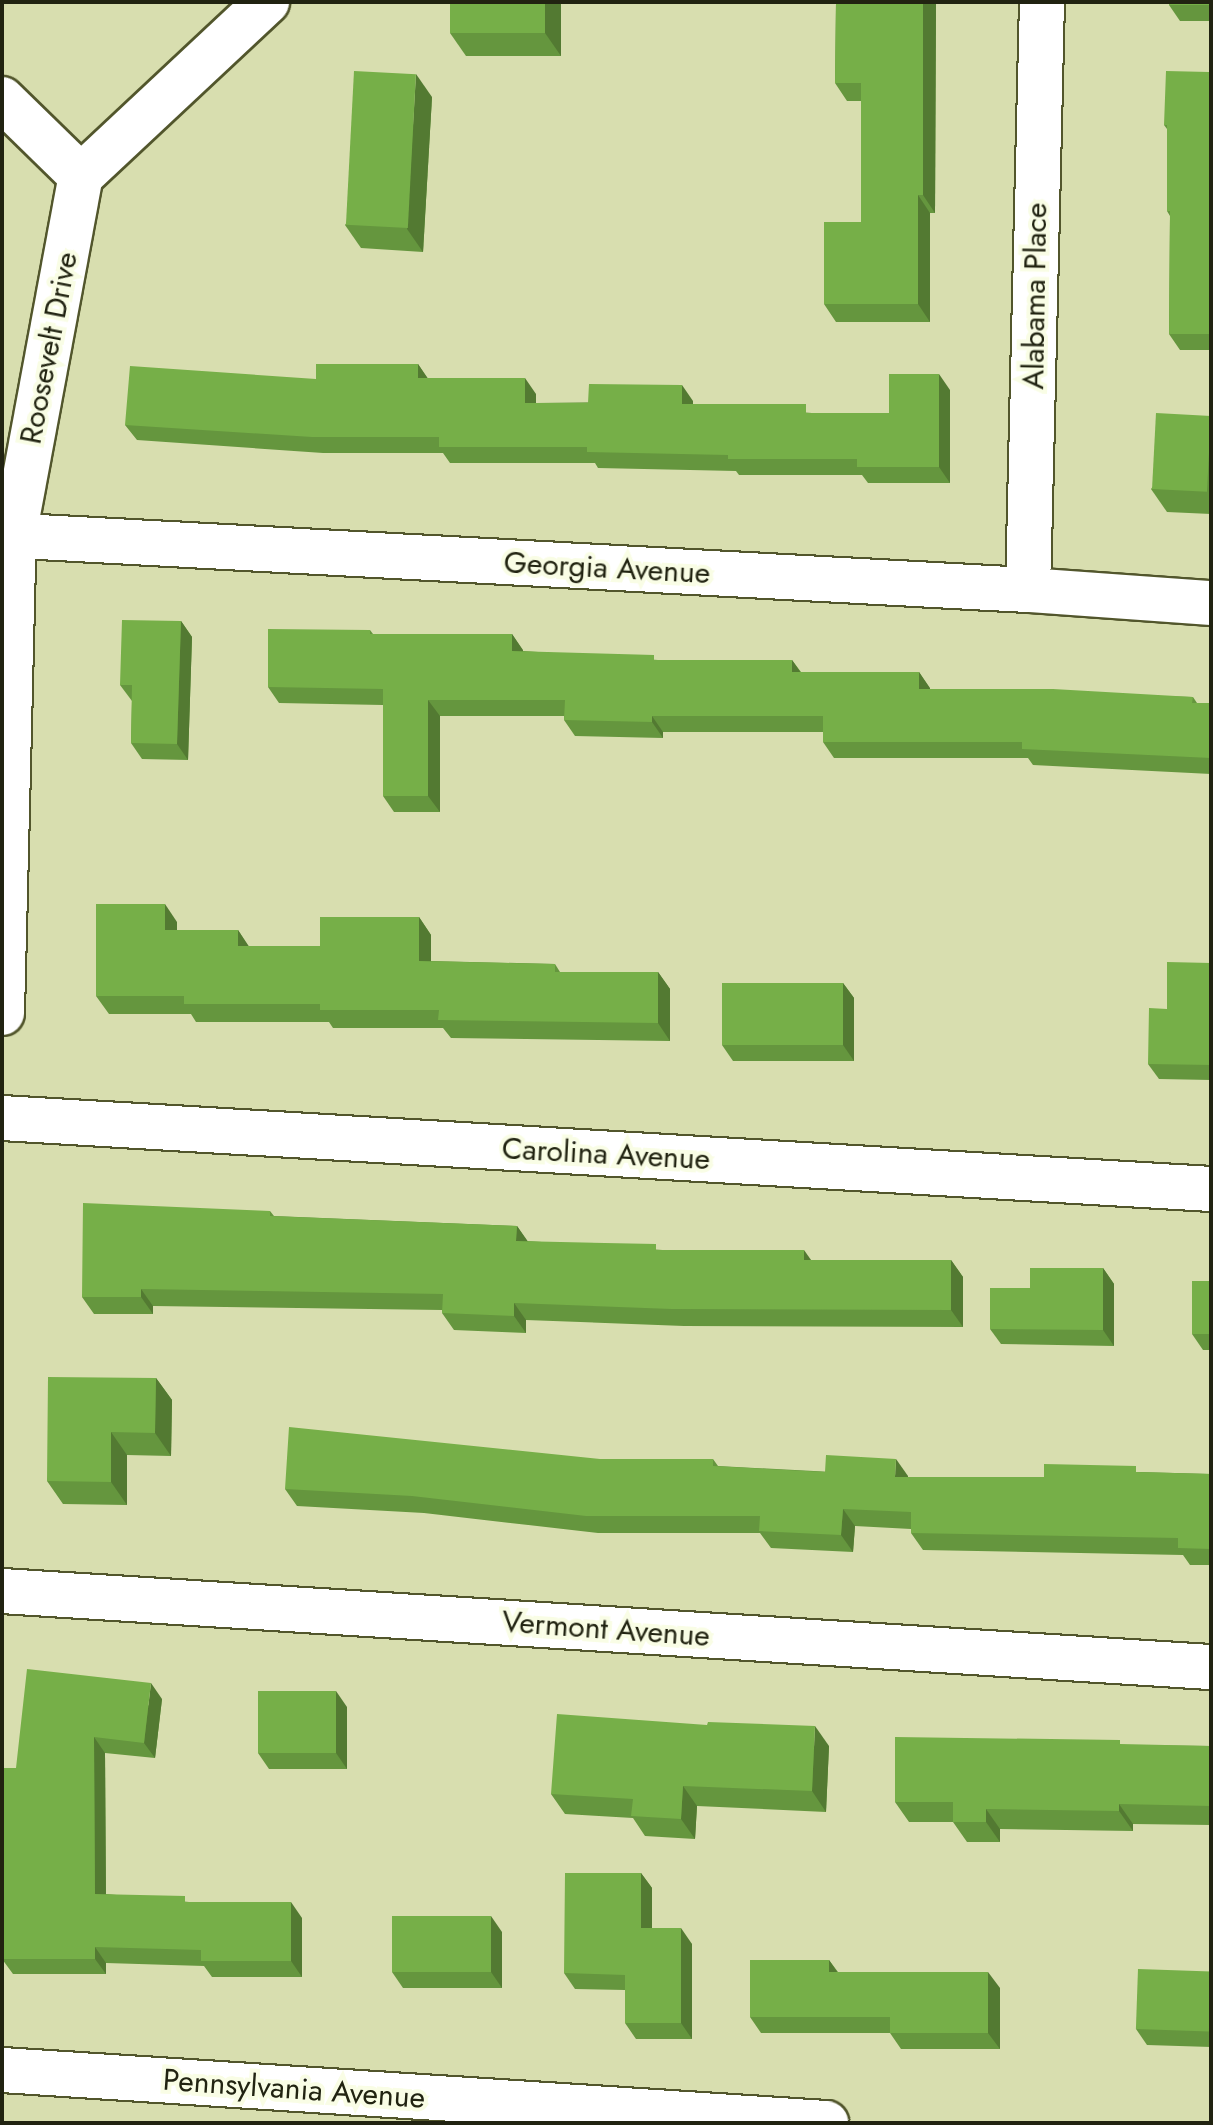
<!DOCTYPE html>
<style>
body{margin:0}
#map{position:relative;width:1213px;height:2125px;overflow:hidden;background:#d8deaf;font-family:Jost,sans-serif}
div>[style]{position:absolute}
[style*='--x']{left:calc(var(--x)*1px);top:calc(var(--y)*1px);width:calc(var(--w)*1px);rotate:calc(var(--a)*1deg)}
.roads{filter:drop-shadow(2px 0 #52562c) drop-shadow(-2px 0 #52562c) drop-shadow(0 2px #52562c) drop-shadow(0 -2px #52562c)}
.minor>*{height:44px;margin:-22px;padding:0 22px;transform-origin:22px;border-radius:22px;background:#fff}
.wall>*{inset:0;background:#65963e}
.shaded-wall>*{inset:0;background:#537a32}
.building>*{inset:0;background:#76af48;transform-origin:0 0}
span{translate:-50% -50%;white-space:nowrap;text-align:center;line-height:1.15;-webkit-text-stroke:8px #f9fde5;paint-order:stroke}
.street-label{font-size:30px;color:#212311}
.frame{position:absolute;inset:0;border:4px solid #212311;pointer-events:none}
</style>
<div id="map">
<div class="roads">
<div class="minor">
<i style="--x:2;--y:99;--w:110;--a:44.3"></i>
<i style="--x:2;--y:535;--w:1027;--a:3.07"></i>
<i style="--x:1028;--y:590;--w:183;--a:4.1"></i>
<i style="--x:1028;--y:590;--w:588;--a:-88.64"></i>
<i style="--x:2;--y:1013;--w:477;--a:-88.6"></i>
<i style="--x:14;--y:536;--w:366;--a:-79.5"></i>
<i style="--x:81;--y:176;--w:255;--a:-43.1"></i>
<i style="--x:2;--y:1118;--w:1211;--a:3.36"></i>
<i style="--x:2;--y:1591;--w:1211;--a:3.6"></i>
<i style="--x:2;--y:2070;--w:826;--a:3.68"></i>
</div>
</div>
<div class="wall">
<i style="clip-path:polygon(561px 2px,561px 56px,466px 56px,450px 33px)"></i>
<i style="clip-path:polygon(836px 2px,936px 2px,935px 213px,930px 213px,930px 322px,836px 322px,824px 304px,861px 222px,861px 101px,847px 101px,835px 83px)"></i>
<i style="clip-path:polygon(1211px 2px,1211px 21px,1180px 21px,1169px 5px)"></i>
<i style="clip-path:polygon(1211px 31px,1211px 350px,1180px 350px,1169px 334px,1170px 216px,1167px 211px,1167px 129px,1164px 125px,1209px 72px)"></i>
<i style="clip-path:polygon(432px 97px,423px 252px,361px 248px,345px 225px)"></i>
<i style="clip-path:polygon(418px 364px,427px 378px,536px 394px,536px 403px,693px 401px,693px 404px,812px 413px,889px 413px,950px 390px,950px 483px,868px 483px,862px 475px,739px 475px,736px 471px,598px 468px,595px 463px,450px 463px,443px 453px,323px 453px,137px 440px,125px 425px,316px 379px)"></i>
<i style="clip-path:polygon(1211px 416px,1211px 514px,1167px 512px,1151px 489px)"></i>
<i style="clip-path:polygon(181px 621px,192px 637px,188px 760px,142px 759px,131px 743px,132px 701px,120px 685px)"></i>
<i style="clip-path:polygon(370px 630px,373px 634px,512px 634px,523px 651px,658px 660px,792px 660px,801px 672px,919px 672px,930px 689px,1193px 697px,1197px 703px,1211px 703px,1211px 774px,1033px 765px,1028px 758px,834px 758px,823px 742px,823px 732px,663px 732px,663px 738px,575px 736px,564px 720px,564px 716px,440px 716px,440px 812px,394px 812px,383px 796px,383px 705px,279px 703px,268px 687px)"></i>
<i style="clip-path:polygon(419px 917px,431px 935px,431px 961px,555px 964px,560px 972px,658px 972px,670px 989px,670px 1041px,451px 1038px,443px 1028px,333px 1028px,329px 1022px,196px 1022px,191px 1014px,109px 1014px,96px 996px,177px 922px,177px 930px,238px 930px,248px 946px,320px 946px)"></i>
<i style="clip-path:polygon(1211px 964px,1211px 1080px,1159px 1079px,1148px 1064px,1167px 1009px)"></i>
<i style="clip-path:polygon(843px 983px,854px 998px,854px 1061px,733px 1061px,722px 1045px)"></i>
<i style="clip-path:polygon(270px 1211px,274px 1216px,517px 1226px,527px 1241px,811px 1260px,951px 1260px,963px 1277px,963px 1327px,684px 1326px,526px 1320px,526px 1333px,454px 1330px,442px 1313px,442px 1310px,153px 1306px,153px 1314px,94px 1314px,82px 1297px)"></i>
<i style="clip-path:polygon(1103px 1268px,1114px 1284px,1114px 1346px,1001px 1344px,990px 1329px,1030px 1288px)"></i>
<i style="clip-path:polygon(1211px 1281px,1211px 1350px,1203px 1350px,1192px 1334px)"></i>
<i style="clip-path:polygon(156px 1378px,172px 1400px,171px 1456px,127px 1455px,127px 1505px,63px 1504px,47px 1481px)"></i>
<i style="clip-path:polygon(600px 1459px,713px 1459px,718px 1466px,908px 1476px,908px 1477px,1044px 1477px,1140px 1472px,1211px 1474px,1211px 1565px,1190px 1565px,1183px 1555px,923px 1550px,911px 1533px,911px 1529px,855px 1526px,853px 1552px,771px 1548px,760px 1533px,598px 1533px,424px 1513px,297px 1506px,285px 1489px)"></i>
<i style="clip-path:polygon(162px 1699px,155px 1758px,105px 1753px,106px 1894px,189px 1902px,302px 1918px,302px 1977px,212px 1977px,204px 1966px,106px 1963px,106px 1974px,13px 1974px,2px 1959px,3px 1768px,16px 1768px)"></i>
<i style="clip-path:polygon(347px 1707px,347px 1769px,269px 1769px,258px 1753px)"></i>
<i style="clip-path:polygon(1123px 1745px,1211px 1746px,1211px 1825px,1133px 1824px,1133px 1831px,1000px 1829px,1000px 1842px,967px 1842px,953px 1822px,909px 1822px,895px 1802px)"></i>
<i style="clip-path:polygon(829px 1746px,826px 1812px,697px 1806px,695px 1839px,645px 1836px,633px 1818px,565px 1814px,551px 1794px)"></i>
<i style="clip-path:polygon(641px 1873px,652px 1888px,652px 1928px,692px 1944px,692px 2039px,636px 2039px,625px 2023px,625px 1990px,575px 1989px,564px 1973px)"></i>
<i style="clip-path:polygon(502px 1932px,502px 1988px,403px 1988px,392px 1972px)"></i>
<i style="clip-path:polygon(829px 1960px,838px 1972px,1000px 1988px,1000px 2049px,901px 2049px,890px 2033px,761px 2033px,750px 2017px)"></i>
<i style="clip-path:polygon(1211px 1972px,1211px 2047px,1147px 2045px,1136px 2029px)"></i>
</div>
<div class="shaded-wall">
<i style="clip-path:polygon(545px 2px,561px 2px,561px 56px,545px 33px)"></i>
<i style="clip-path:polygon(923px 2px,936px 2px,935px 213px,923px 195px)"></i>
<i style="clip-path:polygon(416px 74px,432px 97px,423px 252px,407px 229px)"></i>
<i style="clip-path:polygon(918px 195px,930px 213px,930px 322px,918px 304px)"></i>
<i style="clip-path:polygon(418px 364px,429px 380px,418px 378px)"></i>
<i style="clip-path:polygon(939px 374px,950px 390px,950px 483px,939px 467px)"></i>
<i style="clip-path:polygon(525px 378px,536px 394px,536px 419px,525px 403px)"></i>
<i style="clip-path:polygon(682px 385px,693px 401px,693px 420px,682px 404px)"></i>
<i style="clip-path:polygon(181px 621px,192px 637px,188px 760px,177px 744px)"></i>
<i style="clip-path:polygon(512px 634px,523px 650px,523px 667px,512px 651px)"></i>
<i style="clip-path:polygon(792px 660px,803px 676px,792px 672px)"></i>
<i style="clip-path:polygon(919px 672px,930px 688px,930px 705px,919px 689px)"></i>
<i style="clip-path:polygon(428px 700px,440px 716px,440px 812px,428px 796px)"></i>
<i style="clip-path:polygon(652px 716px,663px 732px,663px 738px,652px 722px)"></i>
<i style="clip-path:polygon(165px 904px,177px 922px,177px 948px,165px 930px)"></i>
<i style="clip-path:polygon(419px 917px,431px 935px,431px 978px,419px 961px)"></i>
<i style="clip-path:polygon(238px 930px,250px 948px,238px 946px)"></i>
<i style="clip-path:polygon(658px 972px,670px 989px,670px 1041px,658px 1023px)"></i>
<i style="clip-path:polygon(843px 983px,854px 998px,854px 1061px,843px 1045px)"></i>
<i style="clip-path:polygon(517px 1226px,529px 1243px,516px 1241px)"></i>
<i style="clip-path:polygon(804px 1250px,816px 1267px,804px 1260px)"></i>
<i style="clip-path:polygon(951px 1260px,963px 1277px,963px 1327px,951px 1310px)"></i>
<i style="clip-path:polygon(1103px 1268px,1114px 1284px,1114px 1346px,1103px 1330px)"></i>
<i style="clip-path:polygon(141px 1289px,153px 1306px,153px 1314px,141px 1297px)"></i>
<i style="clip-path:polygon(514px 1303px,526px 1320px,526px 1333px,514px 1316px)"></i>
<i style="clip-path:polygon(156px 1378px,172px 1400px,171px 1456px,155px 1433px)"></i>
<i style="clip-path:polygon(111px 1432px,127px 1455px,127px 1505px,111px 1482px)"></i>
<i style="clip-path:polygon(896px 1459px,908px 1476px,907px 1494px,895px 1477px)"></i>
<i style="clip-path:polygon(843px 1509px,855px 1526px,853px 1552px,841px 1535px)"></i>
<i style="clip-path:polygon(151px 1683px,162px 1699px,155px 1758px,144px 1743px)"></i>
<i style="clip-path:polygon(336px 1691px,347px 1707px,347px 1769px,336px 1753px)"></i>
<i style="clip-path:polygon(815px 1726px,829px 1746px,826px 1812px,812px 1791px)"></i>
<i style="clip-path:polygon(94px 1737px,105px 1753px,106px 1909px,95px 1894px)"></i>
<i style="clip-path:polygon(683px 1786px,697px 1806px,695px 1839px,681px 1819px)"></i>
<i style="clip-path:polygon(1119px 1804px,1133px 1824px,1133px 1831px,1119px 1811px)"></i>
<i style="clip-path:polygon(986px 1809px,1000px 1829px,1000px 1842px,986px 1822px)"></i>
<i style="clip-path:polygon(641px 1873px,652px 1888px,652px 1944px,641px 1928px)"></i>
<i style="clip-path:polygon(291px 1902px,302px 1918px,302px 1977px,291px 1961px)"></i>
<i style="clip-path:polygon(491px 1916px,502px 1932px,502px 1988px,491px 1972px)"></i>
<i style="clip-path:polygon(681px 1928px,692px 1944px,692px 2039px,681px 2023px)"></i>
<i style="clip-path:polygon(95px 1947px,106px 1963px,106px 1974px,95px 1959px)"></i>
<i style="clip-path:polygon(829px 1960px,840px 1976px,829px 1972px)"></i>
<i style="clip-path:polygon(988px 1972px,1000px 1988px,1000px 2049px,988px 2033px)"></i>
</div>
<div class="building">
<i style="left:450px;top:2px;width:95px;height:31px"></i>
<i style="clip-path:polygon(836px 2px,923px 2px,923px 195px,918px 195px,918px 304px,824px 304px,824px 222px,861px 222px,861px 83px,835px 83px)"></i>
<i style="left:1169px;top:2px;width:42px;height:3px"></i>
<i style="clip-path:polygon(1210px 31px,1211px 334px,1169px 334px,1170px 211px,1167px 211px,1167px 125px,1164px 125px,1166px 71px,1209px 72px)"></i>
<i style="left:354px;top:71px;width:62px;height:154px;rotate:3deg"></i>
<i style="clip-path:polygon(316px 364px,418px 364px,418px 378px,525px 378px,525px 403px,588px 403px,589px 384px,682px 385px,682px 404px,806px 404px,806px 413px,889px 413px,889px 374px,939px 374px,939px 467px,857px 467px,857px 459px,728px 459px,728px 455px,587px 452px,587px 447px,439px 447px,439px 437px,312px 437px,125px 425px,130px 366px,316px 379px)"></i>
<i style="left:1156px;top:413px;width:55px;height:76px;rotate:3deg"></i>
<i style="clip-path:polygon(122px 620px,181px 621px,177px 744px,131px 743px,132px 685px,120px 685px)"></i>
<i style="clip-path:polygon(268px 629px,370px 630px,370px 634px,512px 634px,512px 651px,654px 655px,654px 660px,792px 660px,792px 672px,919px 672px,919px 689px,1053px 689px,1193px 697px,1192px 703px,1211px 703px,1211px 758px,1022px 749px,1022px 742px,823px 742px,823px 716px,652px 716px,652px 722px,564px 720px,565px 700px,428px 700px,428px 796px,383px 796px,383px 689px,268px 687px)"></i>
<i style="clip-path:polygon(96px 904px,165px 904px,165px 930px,238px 930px,238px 946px,320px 946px,320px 917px,419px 917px,419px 961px,555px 964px,555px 972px,658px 972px,658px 1023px,438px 1020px,439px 1010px,320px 1010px,320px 1004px,184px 1004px,184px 996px,96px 996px)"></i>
<i style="clip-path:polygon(1167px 962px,1211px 963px,1211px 1065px,1148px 1064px,1149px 1008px,1167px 1009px)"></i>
<i style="left:722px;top:983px;width:121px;height:62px"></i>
<i style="clip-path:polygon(83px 1203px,270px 1211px,270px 1216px,517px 1226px,516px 1241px,656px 1244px,656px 1250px,804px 1250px,804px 1260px,951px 1260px,951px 1310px,672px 1309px,514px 1303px,514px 1316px,442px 1313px,443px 1294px,141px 1289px,141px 1297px,82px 1297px)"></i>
<i style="clip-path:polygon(1030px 1268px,1103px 1268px,1103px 1330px,990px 1329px,990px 1288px,1030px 1288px)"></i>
<i style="left:1192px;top:1281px;width:19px;height:53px"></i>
<i style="clip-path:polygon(48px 1377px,156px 1378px,155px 1433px,111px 1432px,111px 1482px,47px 1481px)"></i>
<i style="clip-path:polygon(289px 1427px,600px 1459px,713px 1459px,713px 1466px,825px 1472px,826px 1455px,896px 1459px,895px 1477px,1044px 1477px,1044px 1464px,1136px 1466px,1136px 1472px,1211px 1474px,1211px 1549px,1178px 1548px,1178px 1538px,911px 1533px,911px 1512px,843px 1509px,841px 1535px,759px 1531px,760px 1516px,586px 1516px,412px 1496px,285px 1489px)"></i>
<i style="clip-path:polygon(27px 1669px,151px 1683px,144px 1743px,94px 1737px,95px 1894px,185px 1896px,185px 1902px,291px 1902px,291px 1961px,201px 1961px,201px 1950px,95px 1947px,95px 1959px,2px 1959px,3px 1768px,16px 1768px)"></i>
<i style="left:258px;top:1691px;width:78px;height:62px"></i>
<i style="clip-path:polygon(557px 1714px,707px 1725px,708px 1722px,815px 1726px,812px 1791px,683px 1786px,681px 1819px,631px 1816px,633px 1799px,551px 1794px)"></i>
<i style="clip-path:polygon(895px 1737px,1120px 1740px,1120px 1744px,1211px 1746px,1211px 1806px,1119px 1804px,1119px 1811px,986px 1809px,986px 1822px,953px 1822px,953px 1802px,895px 1802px)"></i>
<i style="clip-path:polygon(565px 1873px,641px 1873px,641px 1928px,681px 1928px,681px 2023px,625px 2023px,625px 1975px,564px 1973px)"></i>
<i style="left:392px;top:1916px;width:99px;height:56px"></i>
<i style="clip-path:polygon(750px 1960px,829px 1960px,829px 1972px,988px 1972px,988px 2033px,890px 2033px,890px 2017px,750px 2017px)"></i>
<i style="left:1138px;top:1969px;width:73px;height:60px;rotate:2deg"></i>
</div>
<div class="street-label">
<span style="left:1035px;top:296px;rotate:-89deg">Alabama Place</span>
<span style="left:49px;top:348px;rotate:-79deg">Roosevelt Drive</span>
<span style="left:607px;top:568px;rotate:3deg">Georgia Avenue</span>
<span style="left:606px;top:1154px;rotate:3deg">Carolina Avenue</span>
<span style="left:606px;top:1629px;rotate:4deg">Vermont Avenue</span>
<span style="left:294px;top:2089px;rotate:4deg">Pennsylvania Avenue</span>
</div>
<div class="frame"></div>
</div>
